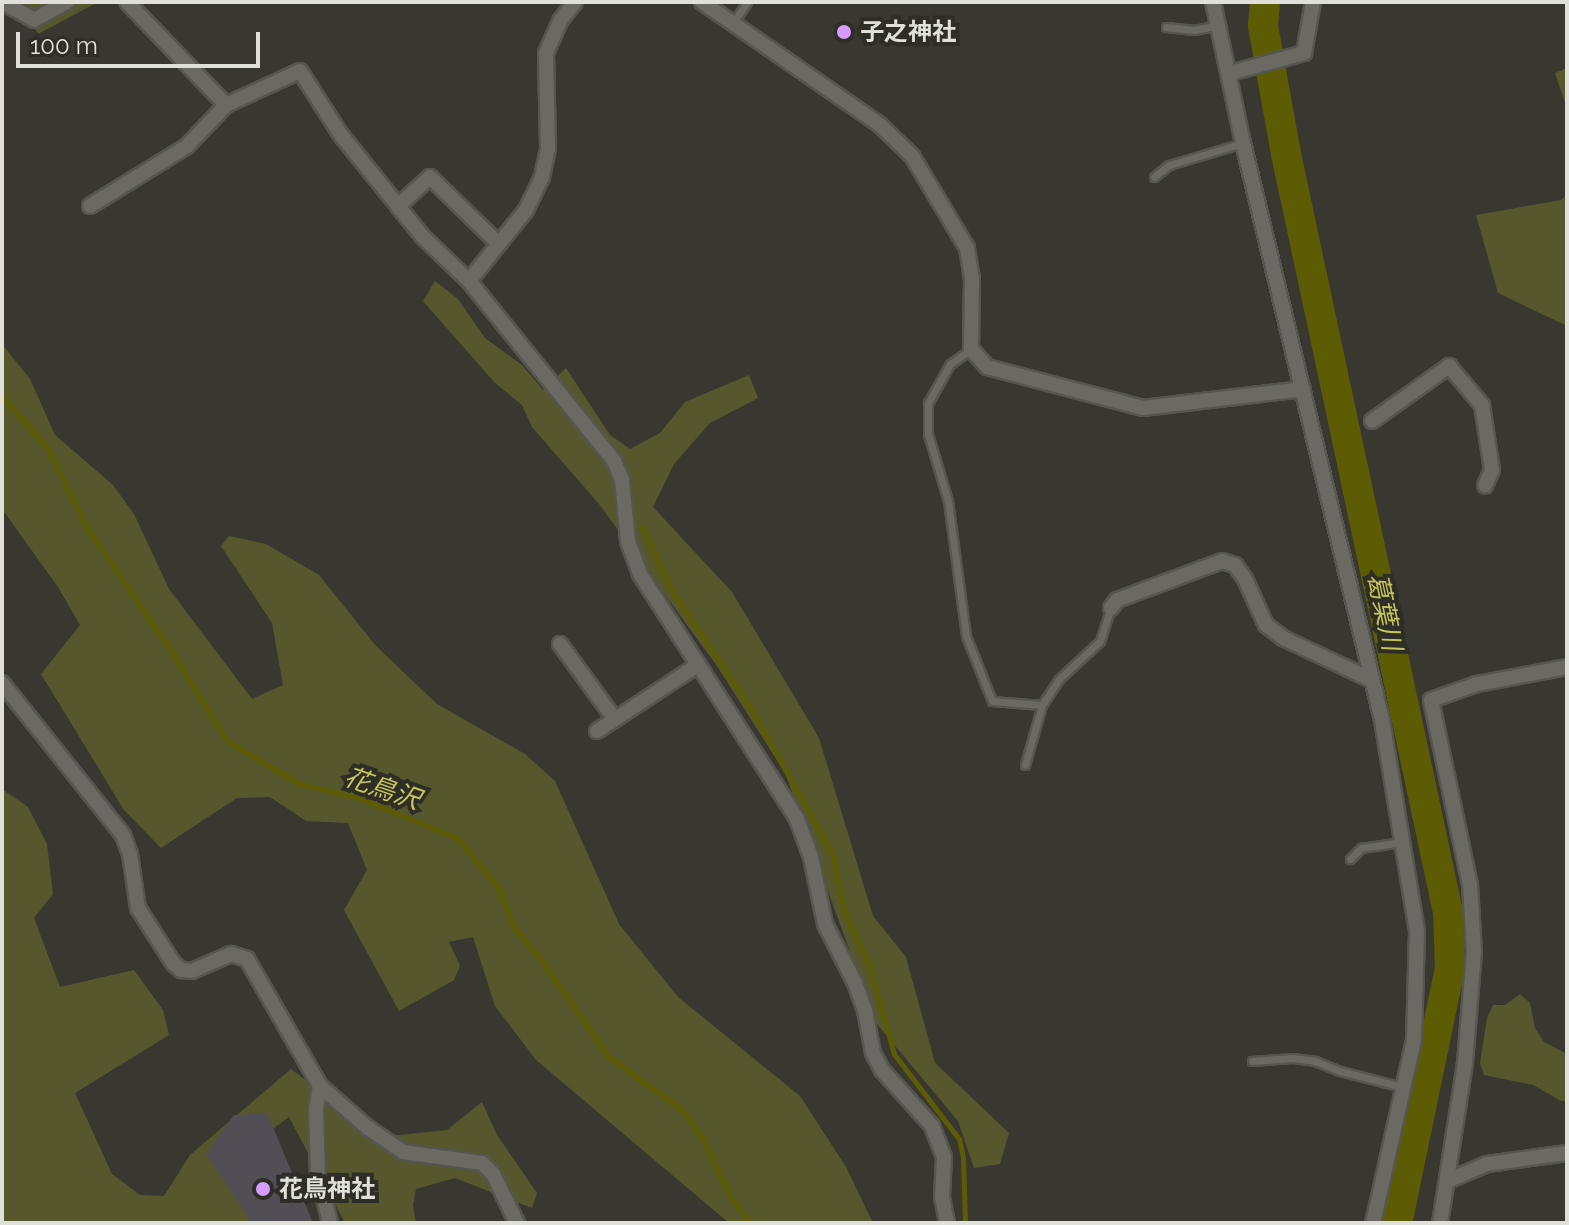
<!DOCTYPE html>
<meta charset="utf-8">
<style>
body{margin:0}
#map{position:relative;width:1569px;height:1225px;overflow:hidden;background:#383831;font-family:Raleway,"Noto Sans JP",sans-serif}
div>[style]{position:absolute}
[style*='--x']{left:calc(var(--x)*1px);top:calc(var(--y)*1px);width:calc(var(--w)*1px);rotate:calc(var(--a)*1deg)}
.green>*{inset:0;background:#57572e}
.stream>*{height:5px;margin:-2.5px;padding:0 2.5px;transform-origin:2.5px;border-radius:2.5px;background:#5d5c04}
.river>*{height:30px;margin:-15px;padding:0 15px;transform-origin:15px;border-radius:15px;background:#5d5c04}
.building>*{inset:0;background:#524e55;transform-origin:0 0}
.roads{filter:drop-shadow(2px 0 #55564f) drop-shadow(-2px 0 #55564f) drop-shadow(0 2px #55564f) drop-shadow(0 -2px #55564f)}
.lane>*{height:7px;margin:-3.5px;padding:0 3.5px;transform-origin:3.5px;border-radius:3.5px;background:#6a6a62}
.street>*{height:14px;margin:-7px;padding:0 7px;transform-origin:7px;border-radius:7px;background:#6a6a62}
.dots>*{width:22px;height:22px;translate:-50% -50%;box-sizing:border-box;border:4px solid #2e2e27;border-radius:50%}
span{translate:-50% -50%;white-space:nowrap;text-align:center;line-height:1.15;-webkit-text-stroke:8px #2e2e27;paint-order:stroke}
.poi-label{font-size:24px;color:#e0e0db;font-weight:700}
.left{translate:0 -50%;text-align:left}
.water-label{font-size:26px;color:#c6c55d;font-style:italic}
.frame{position:absolute;inset:0;border:4px solid #e0e0db;pointer-events:none}
.scale{position:absolute;left:16px;top:32px;width:244px;height:36px;box-sizing:border-box;border:4px solid #e0e0db;border-top:0;padding-left:10px;font-size:24px;line-height:28px;white-space:nowrap;color:#e0e0db;-webkit-text-stroke:6px #2e2e27;paint-order:stroke}
</style>
<div id="map">
<div class="green">
<i style="clip-path:polygon(21px 2px,98px 2px,38px 34px)"></i>
<i style="clip-path:polygon(1567px 68px,1567px 109px,1555px 73px)"></i>
<i style="clip-path:polygon(1567px 195px,1567px 326px,1498px 293px,1476px 215px,1561px 200px)"></i>
<i style="clip-path:polygon(435px 281px,458px 299px,485px 338px,522px 365px,543px 390px,566px 368px,610px 435px,630px 449px,660px 433px,685px 402px,749px 375px,758px 398px,710px 423px,674px 464px,653px 507px,732px 592px,819px 738px,873px 916px,906px 957px,935px 1063px,1009px 1133px,1000px 1164px,974px 1168px,958px 1121px,876px 1023px,785px 773px,717px 666px,599px 504px,532px 427px,522px 405px,494px 382px,423px 301px)"></i>
<i style="clip-path:polygon(2px 344px,30px 379px,55px 435px,113px 485px,134px 514px,169px 589px,252px 699px,283px 685px,272px 623px,221px 546px,229px 536px,266px 544px,319px 575px,376px 646px,437px 704px,525px 754px,555px 781px,619px 924px,678px 997px,800px 1096px,846px 1167px,873px 1223px,729px 1223px,536px 1060px,495px 1006px,473px 937px,449px 942px,460px 966px,454px 980px,399px 1011px,344px 910px,367px 870px,348px 823px,306px 821px,270px 797px,237px 798px,161px 848px,124px 810px,41px 674px,80px 625px,58px 587px,2px 509px)"></i>
<i style="clip-path:polygon(2px 789px,28px 807px,47px 844px,53px 894px,34px 918px,60px 987px,134px 970px,163px 1010px,169px 1035px,75px 1093px,112px 1174px,140px 1195px,164px 1196px,190px 1155px,291px 1069px,381px 1137px,447px 1130px,482px 1102px,497px 1135px,537px 1193px,532px 1208px,455px 1178px,416px 1189px,413px 1205px,416px 1223px,345px 1223px,289px 1117px,239px 1154px,277px 1223px,2px 1223px)"></i>
<i style="clip-path:polygon(1520px 994px,1530px 1003px,1535px 1028px,1544px 1042px,1567px 1054px,1567px 1101px,1561px 1101px,1533px 1085px,1484px 1075px,1480px 1063px,1487px 1018px,1493px 1005px,1505px 1005px)"></i>
</div>
<div class="stream">
<i style="--x:2;--y:396;--w:70;--a:49"></i>
<i style="--x:48;--y:449;--w:86;--a:63.7"></i>
<i style="--x:86;--y:526;--w:149;--a:55.7"></i>
<i style="--x:170;--y:649;--w:108;--a:58.2"></i>
<i style="--x:227;--y:741;--w:85;--a:30.5"></i>
<i style="--x:300;--y:784;--w:61;--a:13.3"></i>
<i style="--x:359;--y:798;--w:106;--a:22.2"></i>
<i style="--x:457;--y:838;--w:64;--a:50.1"></i>
<i style="--x:498;--y:887;--w:44;--a:68.7"></i>
<i style="--x:514;--y:928;--w:40;--a:49"></i>
<i style="--x:540;--y:958;--w:119;--a:55.2"></i>
<i style="--x:608;--y:1056;--w:90;--a:36"></i>
<i style="--x:681;--y:1109;--w:35;--a:53"></i>
<i style="--x:702;--y:1137;--w:65;--a:64.6"></i>
<i style="--x:730;--y:1196;--w:34;--a:53"></i>
<i style="--x:642;--y:527;--w:68;--a:64.9"></i>
<i style="--x:671;--y:589;--w:144;--a:56.3"></i>
<i style="--x:751;--y:709;--w:167;--a:60.7"></i>
<i style="--x:833;--y:855;--w:57;--a:78.9"></i>
<i style="--x:844;--y:911;--w:63;--a:65.5"></i>
<i style="--x:870;--y:968;--w:89;--a:74.4"></i>
<i style="--x:894;--y:1054;--w:107;--a:52.6"></i>
<i style="--x:959;--y:1139;--w:19;--a:78"></i>
<i style="--x:963;--y:1158;--w:65;--a:88.2"></i>
</div>
<div class="river">
<i style="--x:1265;--y:2;--w:24;--a:95"></i>
<i style="--x:1263;--y:26;--w:130;--a:79.8"></i>
<i style="--x:1286;--y:154;--w:775;--a:77.94"></i>
<i style="--x:1448;--y:912;--w:56;--a:88"></i>
<i style="--x:1450;--y:968;--w:260;--a:101.7"></i>
</div>
<div class="building">
<i style="left:841px;top:21px;width:18px;height:13px;rotate:43deg"></i>
<i style="clip-path:polygon(267px 1113px,313px 1223px,252px 1223px,206px 1154px,234px 1115px)"></i>
</div>
<div class="roads">
<div class="lane">
<i style="--x:733;--y:23;--w:25;--a:-56"></i>
<i style="--x:1166;--y:27;--w:28;--a:6"></i>
<i style="--x:1194;--y:30;--w:25;--a:-11"></i>
<i style="--x:1154;--y:177;--w:19;--a:-39"></i>
<i style="--x:1169;--y:165;--w:77;--a:-16.6"></i>
<i style="--x:971;--y:349;--w:26;--a:144"></i>
<i style="--x:950;--y:364;--w:45;--a:119.4"></i>
<i style="--x:928;--y:403;--w:31;--a:90"></i>
<i style="--x:928;--y:434;--w:70;--a:73.4"></i>
<i style="--x:948;--y:501;--w:136;--a:82.4"></i>
<i style="--x:966;--y:636;--w:70;--a:68.2"></i>
<i style="--x:992;--y:701;--w:50;--a:4.6"></i>
<i style="--x:1025;--y:765;--w:62;--a:-74.2"></i>
<i style="--x:1042;--y:705;--w:30;--a:-57"></i>
<i style="--x:1058;--y:680;--w:57;--a:-42.9"></i>
<i style="--x:1100;--y:641;--w:35;--a:-72"></i>
<i style="--x:1350;--y:859;--w:16;--a:-45"></i>
<i style="--x:1361;--y:848;--w:42;--a:-8.1"></i>
<i style="--x:1252;--y:1061;--w:40;--a:-4.3"></i>
<i style="--x:1292;--y:1058;--w:23;--a:7"></i>
<i style="--x:1315;--y:1061;--w:27;--a:22"></i>
<i style="--x:1340;--y:1071;--w:65;--a:14.3"></i>
</div>
<div class="street">
<i style="--x:2;--y:2;--w:37;--a:29"></i>
<i style="--x:34;--y:20;--w:38;--a:-29"></i>
<i style="--x:127;--y:2;--w:143;--a:46.1"></i>
<i style="--x:226;--y:105;--w:81;--a:-24.7"></i>
<i style="--x:300;--y:71;--w:76;--a:57.4"></i>
<i style="--x:341;--y:135;--w:91;--a:51.2"></i>
<i style="--x:398;--y:206;--w:38;--a:51"></i>
<i style="--x:422;--y:236;--w:65;--a:43.8"></i>
<i style="--x:469;--y:281;--w:231;--a:51.1"></i>
<i style="--x:614;--y:461;--w:21;--a:67"></i>
<i style="--x:622;--y:480;--w:61;--a:84.4"></i>
<i style="--x:628;--y:541;--w:35;--a:70"></i>
<i style="--x:640;--y:574;--w:291;--a:57.3"></i>
<i style="--x:797;--y:819;--w:40;--a:69.8"></i>
<i style="--x:811;--y:857;--w:68;--a:78.2"></i>
<i style="--x:825;--y:924;--w:66;--a:63"></i>
<i style="--x:855;--y:983;--w:30;--a:70"></i>
<i style="--x:865;--y:1011;--w:43;--a:79.2"></i>
<i style="--x:873;--y:1053;--w:19;--a:62"></i>
<i style="--x:882;--y:1070;--w:75;--a:48.2"></i>
<i style="--x:932;--y:1126;--w:33;--a:69"></i>
<i style="--x:944;--y:1157;--w:40;--a:92.9"></i>
<i style="--x:942;--y:1197;--w:26;--a:79"></i>
<i style="--x:702;--y:2;--w:216;--a:34.6"></i>
<i style="--x:880;--y:125;--w:45;--a:44.1"></i>
<i style="--x:912;--y:156;--w:107;--a:59.1"></i>
<i style="--x:967;--y:248;--w:30;--a:81"></i>
<i style="--x:972;--y:278;--w:71;--a:90.8"></i>
<i style="--x:971;--y:349;--w:24;--a:48"></i>
<i style="--x:987;--y:367;--w:161;--a:14.7"></i>
<i style="--x:1143;--y:408;--w:161;--a:-6.8"></i>
<i style="--x:1213;--y:2;--w:144;--a:78"></i>
<i style="--x:1243;--y:143;--w:594;--a:76.46"></i>
<i style="--x:1382;--y:720;--w:215;--a:80.6"></i>
<i style="--x:1417;--y:932;--w:108;--a:91.6"></i>
<i style="--x:1414;--y:1040;--w:188;--a:102.6"></i>
<i style="--x:1230;--y:73;--w:77;--a:-15.1"></i>
<i style="--x:1304;--y:53;--w:52;--a:-80"></i>
<i style="--x:90;--y:206;--w:114;--a:-31.7"></i>
<i style="--x:187;--y:146;--w:57;--a:-46.4"></i>
<i style="--x:398;--y:206;--w:43;--a:-42.2"></i>
<i style="--x:430;--y:177;--w:96;--a:44.2"></i>
<i style="--x:469;--y:281;--w:91;--a:-51.2"></i>
<i style="--x:526;--y:210;--w:37;--a:-64"></i>
<i style="--x:542;--y:177;--w:30;--a:-78"></i>
<i style="--x:548;--y:148;--w:95;--a:-91.2"></i>
<i style="--x:546;--y:53;--w:35;--a:-66"></i>
<i style="--x:560;--y:21;--w:24;--a:-52"></i>
<i style="--x:1372;--y:421;--w:95;--a:-35.5"></i>
<i style="--x:1449;--y:366;--w:51;--a:49.8"></i>
<i style="--x:1482;--y:405;--w:66;--a:81.3"></i>
<i style="--x:1492;--y:470;--w:17;--a:114"></i>
<i style="--x:1111;--y:608;--w:10;--a:-53"></i>
<i style="--x:1117;--y:600;--w:112;--a:-20.4"></i>
<i style="--x:1222;--y:561;--w:14;--a:17"></i>
<i style="--x:1235;--y:565;--w:17;--a:54"></i>
<i style="--x:1245;--y:579;--w:51;--a:65.5"></i>
<i style="--x:1266;--y:625;--w:21;--a:37"></i>
<i style="--x:1283;--y:638;--w:98;--a:25.3"></i>
<i style="--x:560;--y:644;--w:92;--a:53.9"></i>
<i style="--x:2;--y:683;--w:194;--a:51.5"></i>
<i style="--x:123;--y:835;--w:20;--a:70"></i>
<i style="--x:130;--y:854;--w:55;--a:81.6"></i>
<i style="--x:138;--y:908;--w:65;--a:57.5"></i>
<i style="--x:173;--y:963;--w:11;--a:41"></i>
<i style="--x:181;--y:970;--w:11;--a:5"></i>
<i style="--x:192;--y:971;--w:43;--a:-23.6"></i>
<i style="--x:231;--y:954;--w:17;--a:17"></i>
<i style="--x:247;--y:959;--w:146;--a:60.1"></i>
<i style="--x:320;--y:1086;--w:64;--a:41.2"></i>
<i style="--x:368;--y:1128;--w:42;--a:34.4"></i>
<i style="--x:403;--y:1152;--w:80;--a:7.9"></i>
<i style="--x:482;--y:1163;--w:16;--a:45"></i>
<i style="--x:493;--y:1174;--w:55;--a:63.9"></i>
<i style="--x:597;--y:731;--w:121;--a:-33.2"></i>
<i style="--x:320;--y:1086;--w:22;--a:100"></i>
<i style="--x:316;--y:1108;--w:66;--a:88.3"></i>
<i style="--x:318;--y:1174;--w:50;--a:76.2"></i>
<i style="--x:1447;--y:1181;--w:43;--a:-23"></i>
<i style="--x:1487;--y:1164;--w:81;--a:-7.8"></i>
<i style="--x:1440;--y:1223;--w:162;--a:-81.1"></i>
<i style="--x:1465;--y:1063;--w:111;--a:-85.4"></i>
<i style="--x:1474;--y:952;--w:67;--a:-93.4"></i>
<i style="--x:1470;--y:885;--w:189;--a:-101.9"></i>
<i style="--x:1431;--y:700;--w:49;--a:-19.2"></i>
<i style="--x:1477;--y:684;--w:92;--a:-10.7"></i>
</div>
</div>
<div class="dots">
<i style="left:844px;top:32px;background:#d59cfb"></i>
<i style="left:263px;top:1189px;background:#d59cfb"></i>
</div>
<div class="poi-label">
<span class="left" style="left:860px;top:32px">子之神社</span>
<span class="left" style="left:279px;top:1189px">花鳥神社</span>
</div>
<div class="water-label">
<span style="left:1384px;top:612px;rotate:78deg">葛葉川</span>
<span style="left:382px;top:789px;rotate:19deg">花鳥沢</span>
</div>
<div class="frame"></div>
<div class="scale">100 m</div>
</div>
